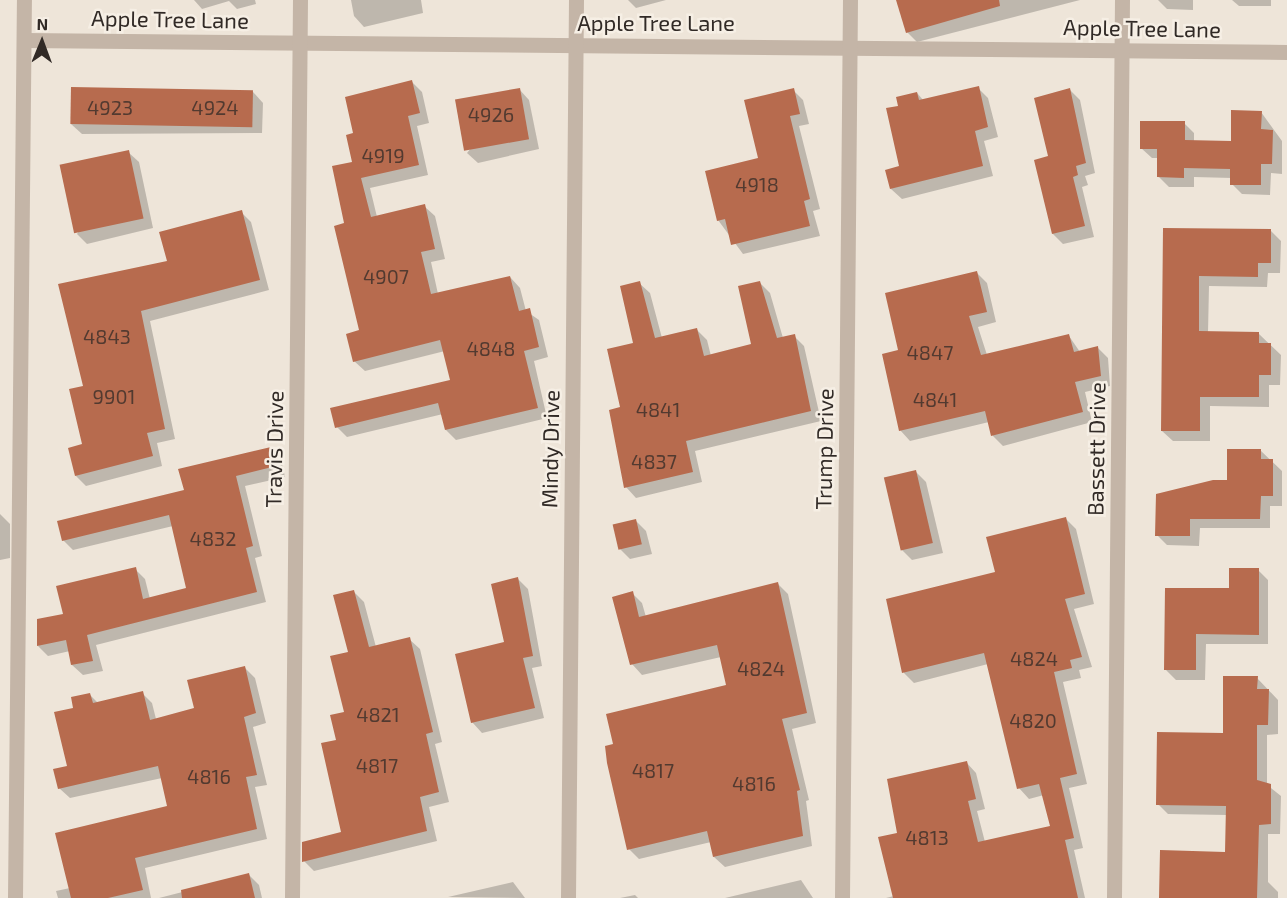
<!DOCTYPE html>
<style>
body{margin:0}
#map{position:relative;width:1287px;height:898px;overflow:hidden;background:#eee5d9;font-family:"Exo 2",sans-serif}
div>[style]{position:absolute}
[style*='--x']{left:calc(var(--x)*1px);top:calc(var(--y)*1px);width:calc(var(--w)*1px);rotate:calc(var(--a)*1deg)}
.shadow>*{inset:0;background:#0003}
.building>*{inset:0;background:#b76b4e;transform-origin:0 0}
.minor>*{height:15px;margin:-7.5px;padding:0 7.5px;transform-origin:7.5px;border-radius:7.5px;background:#c4b5a7}
span{translate:-50% -50%;white-space:nowrap;text-align:center;line-height:1.15;-webkit-text-stroke:5px #f6efe5;paint-order:stroke}
.number-label{font-size:20px;color:#523a30}
.number-label span{-webkit-text-stroke-width:0}
.street-label{font-size:22px;color:#312a26}
.north{position:absolute;left:12px;top:12px;width:60px;height:60px;-webkit-text-stroke:4px #f6efe5;paint-order:stroke;rotate:1deg;font-size:16px;font-weight:700;line-height:24px;text-align:center;color:#312a26}
.north::after{content:'';display:block;margin:auto;width:21px;height:27px;background:#312a26;clip-path:polygon(50% 0,100% 100%,50% 72%,0 100%)}
</style>
<div id="map">
<div class="shadow">
<i style="clip-path:polygon(194px 0,255px 0,256px 4px,237px 9px,229px 1px,202px 9px)"></i>
<i style="clip-path:polygon(351px 0,421px 0,423px 13px,364px 27px,354px 16px)"></i>
<i style="clip-path:polygon(628px 0,666px 0,636px 8px)"></i>
<i style="clip-path:polygon(898px 0,1080px 0,917px 42px,907px 32px)"></i>
<i style="clip-path:polygon(1158px 0,1193px 0,1193px 10px,1167px 9px)"></i>
<i style="clip-path:polygon(1232px 0,1271px 0,1271px 6px,1239px 6px)"></i>
<i style="clip-path:polygon(412px 82px,422px 92px,429px 123px,417px 126px,428px 175px,370px 188px,377px 217px,424px 206px,435px 216px,445px 259px,431px 262px,438px 294px,510px 277px,520px 288px,526px 311px,539px 320px,548px 357px,534px 361px,547px 418px,456px 440px,446px 430px,443px 414px,347px 437px,337px 427px,452px 381px,445px 351px,365px 371px,354px 361px,360px 332px,346px 224px,355px 135px)"></i>
<i style="clip-path:polygon(978px 88px,988px 98px,998px 137px,984px 141px,993px 176px,902px 199px,891px 189px,901px 167px,900px 107px,917px 93px,924px 101px)"></i>
<i style="clip-path:polygon(519px 89px,529px 100px,539px 149px,478px 163px,467px 153px)"></i>
<i style="clip-path:polygon(793px 90px,803px 100px,809px 124px,799px 126px,820px 209px,813px 211px,820px 236px,743px 254px,718px 220px,759px 159px)"></i>
<i style="clip-path:polygon(1070px 90px,1080px 100px,1095px 173px,1085px 176px,1088px 185px,1082px 187px,1094px 237px,1063px 244px,1053px 234px,1050px 157px)"></i>
<i style="clip-path:polygon(253px 92px,263px 103px,262px 133px,82px 134px,71px 124px)"></i>
<i style="clip-path:polygon(1261px 112px,1282px 141px,1282px 174px,1271px 173px,1270px 195px,1242px 194px,1232px 184px,1232px 178px,1194px 177px,1194px 187px,1169px 187px,1158px 176px,1158px 158px,1152px 158px,1141px 148px,1184px 123px,1194px 133px,1194px 142px,1232px 142px)"></i>
<i style="clip-path:polygon(128px 152px,139px 162px,153px 228px,87px 244px,77px 234px)"></i>
<i style="clip-path:polygon(241px 212px,251px 222px,269px 290px,150px 321px,175px 439px,157px 443px,162px 466px,86px 486px,76px 476px,84px 445px,85px 387px,169px 262px)"></i>
<i style="clip-path:polygon(1164px 230px,1271px 231px,1281px 241px,1280px 273px,1268px 273px,1267px 287px,1209px 286px,1208px 333px,1259px 334px,1281px 355px,1280px 385px,1269px 385px,1269px 407px,1210px 406px,1210px 441px,1173px 441px,1162px 431px)"></i>
<i style="clip-path:polygon(977px 273px,987px 283px,996px 322px,978px 327px,987px 355px,1069px 336px,1080px 352px,1098px 348px,1108px 358px,1110px 386px,1085px 392px,1092px 422px,1003px 446px,993px 436px,989px 422px,910px 441px,900px 430px,900px 351px)"></i>
<i style="clip-path:polygon(639px 283px,650px 293px,662px 338px,697px 330px,707px 340px,711px 356px,753px 346px,760px 283px,770px 293px,783px 338px,794px 336px,804px 346px,821px 421px,695px 451px,702px 482px,636px 498px,626px 487px,622px 408px,635px 344px)"></i>
<i style="clip-path:polygon(271px 448px,281px 459px,285px 477px,245px 486px,262px 556px,255px 558px,266px 602px,96px 645px,103px 671px,83px 675px,72px 665px,70px 651px,48px 656px,38px 646px,64px 615px,135px 569px,145px 579px,150px 599px,188px 589px,173px 526px,73px 550px,63px 540px,185px 491px)"></i>
<i style="clip-path:polygon(1260px 450px,1282px 471px,1282px 506px,1270px 506px,1270px 528px,1200px 528px,1199px 546px,1167px 545px,1157px 535px,1228px 482px)"></i>
<i style="clip-path:polygon(915px 471px,926px 482px,943px 553px,912px 560px,902px 550px)"></i>
<i style="clip-path:polygon(0 514px,10px 524px,10px 558px,0 560px)"></i>
<i style="clip-path:polygon(1065px 518px,1076px 529px,1094px 604px,1074px 609px,1092px 667px,1079px 670px,1081px 678px,1063px 682px,1087px 784px,1069px 788px,1083px 848px,1074px 850px,1085px 898px,886px 898px,894px 896px,966px 762px,976px 773px,985px 809px,977px 811px,985px 842px,1052px 827px,1044px 795px,1029px 799px,1019px 788px,988px 664px,914px 683px,904px 673px,887px 600px,997px 573px)"></i>
<i style="clip-path:polygon(636px 521px,646px 531px,652px 554px,630px 559px,620px 549px)"></i>
<i style="clip-path:polygon(1258px 570px,1268px 580px,1268px 644px,1206px 644px,1205px 680px,1176px 680px,1166px 670px,1231px 590px)"></i>
<i style="clip-path:polygon(518px 579px,528px 589px,542px 666px,532px 668px,544px 718px,482px 733px,472px 722px,505px 643px)"></i>
<i style="clip-path:polygon(778px 584px,788px 594px,816px 723px,792px 729px,809px 800px,806px 801px,812px 846px,725px 867px,714px 857px,711px 842px,639px 859px,629px 849px,728px 686px,721px 657px,642px 675px,632px 664px,632px 593px,642px 603px,646px 617px)"></i>
<i style="clip-path:polygon(354px 592px,364px 602px,376px 647px,409px 639px,420px 649px,442px 742px,435px 744px,449px 802px,429px 807px,437px 841px,314px 871px,304px 861px,343px 833px,337px 741px,346px 713px)"></i>
<i style="clip-path:polygon(245px 668px,255px 678px,266px 723px,253px 727px,267px 785px,255px 787px,267px 839px,145px 868px,151px 898px,58px 898px,56px 891px,70px 888px,169px 808px,162px 778px,70px 798px,59px 788px,69px 767px,75px 709px,90px 695px,98px 703px,142px 693px,152px 703px,156px 719px,196px 710px)"></i>
<i style="clip-path:polygon(1257px 678px,1278px 700px,1278px 734px,1267px 735px,1267px 785px,1281px 796px,1280px 834px,1268px 834px,1268px 882px,1278px 892px,1278px 898px,1160px 898px,1227px 853px,1227px 815px,1168px 814px,1158px 804px,1224px 735px)"></i>
<i style="clip-path:polygon(249px 875px,259px 885px,262px 898px,159px 898px)"></i>
<i style="clip-path:polygon(801px 880px,813px 898px,725px 898px)"></i>
<i style="clip-path:polygon(513px 882px,525px 898px,448px 897px)"></i>
<i style="clip-path:polygon(635px 895px,638px 898px,620px 898px)"></i>
</div>
<div class="building">
<i style="clip-path:polygon(896px 0,999px 0,1000px 6px,906px 33px)"></i>
<i style="clip-path:polygon(412px 80px,420px 113px,408px 116px,419px 165px,361px 178px,371px 217px,425px 204px,435px 249px,421px 252px,431px 294px,510px 276px,519px 311px,530px 308px,539px 347px,524px 351px,538px 408px,445px 430px,438px 403px,335px 428px,330px 408px,450px 380px,440px 340px,353px 362px,346px 334px,359px 330px,334px 226px,344px 223px,332px 166px,352px 162px,346px 135px,353px 133px,345px 97px)"></i>
<i style="clip-path:polygon(979px 86px,988px 127px,975px 131px,983px 166px,890px 189px,885px 170px,899px 166px,886px 108px,898px 106px,896px 97px,917px 92px,919px 100px)"></i>
<i style="left:71px;top:87px;width:182px;height:37px;rotate:1deg"></i>
<i style="left:520px;top:88px;width:52px;height:66px;rotate:80deg"></i>
<i style="clip-path:polygon(794px 88px,800px 114px,790px 116px,810px 199px,804px 201px,810px 226px,731px 245px,725px 219px,717px 221px,705px 171px,758px 158px,744px 100px)"></i>
<i style="clip-path:polygon(1070px 88px,1086px 163px,1076px 166px,1078px 175px,1073px 177px,1085px 226px,1052px 234px,1034px 160px,1048px 156px,1034px 98px)"></i>
<i style="clip-path:polygon(1231px 110px,1262px 111px,1261px 129px,1273px 130px,1272px 164px,1261px 164px,1261px 185px,1230px 185px,1230px 169px,1184px 168px,1184px 178px,1157px 177px,1157px 149px,1140px 149px,1140px 121px,1185px 121px,1185px 140px,1231px 141px)"></i>
<i style="left:129px;top:150px;width:70px;height:71px;rotate:78deg"></i>
<i style="clip-path:polygon(242px 210px,260px 280px,141px 311px,165px 429px,147px 433px,153px 456px,75px 476px,68px 448px,82px 444px,69px 389px,83px 386px,58px 284px,167px 261px,159px 232px)"></i>
<i style="clip-path:polygon(1163px 228px,1271px 229px,1271px 263px,1258px 263px,1258px 277px,1199px 276px,1199px 331px,1259px 332px,1259px 343px,1271px 343px,1271px 375px,1259px 375px,1259px 397px,1200px 397px,1200px 431px,1161px 431px)"></i>
<i style="clip-path:polygon(977px 271px,987px 312px,969px 316px,981px 355px,1069px 334px,1074px 352px,1098px 346px,1101px 376px,1075px 382px,1083px 412px,991px 436px,985px 411px,899px 431px,882px 354px,898px 350px,885px 293px)"></i>
<i style="clip-path:polygon(640px 281px,655px 338px,697px 328px,704px 356px,751px 344px,738px 286px,760px 281px,777px 338px,795px 334px,811px 411px,686px 441px,693px 472px,624px 488px,609px 410px,620px 407px,607px 349px,633px 343px,620px 286px)"></i>
<i style="clip-path:polygon(271px 447px,276px 466px,236px 476px,253px 546px,246px 548px,257px 592px,87px 635px,93px 661px,71px 665px,66px 640px,37px 646px,37px 619px,63px 614px,56px 586px,136px 567px,143px 599px,186px 588px,169px 515px,62px 541px,57px 521px,184px 490px,178px 469px)"></i>
<i style="clip-path:polygon(1227px 449px,1261px 449px,1261px 459px,1273px 459px,1273px 496px,1261px 496px,1260px 519px,1190px 519px,1190px 536px,1155px 536px,1156px 494px,1213px 480px,1227px 480px)"></i>
<i style="left:916px;top:470px;width:75px;height:33px;rotate:77deg"></i>
<i style="clip-path:polygon(1066px 517px,1085px 594px,1065px 599px,1082px 657px,1070px 660px,1072px 668px,1054px 672px,1077px 774px,1060px 778px,1074px 838px,1065px 840px,1078px 898px,893px 898px,878px 837px,897px 833px,887px 779px,967px 761px,976px 799px,968px 801px,978px 842px,1050px 826px,1039px 784px,1017px 789px,984px 653px,902px 673px,886px 599px,995px 572px,986px 537px)"></i>
<i style="left:636px;top:519px;width:26px;height:24px;rotate:77deg"></i>
<i style="clip-path:polygon(1229px 568px,1259px 568px,1259px 635px,1196px 634px,1196px 670px,1164px 670px,1165px 588px,1229px 588px)"></i>
<i style="clip-path:polygon(518px 577px,533px 656px,523px 658px,535px 708px,471px 723px,455px 654px,504px 642px,491px 584px)"></i>
<i style="clip-path:polygon(778px 582px,807px 713px,782px 719px,800px 790px,797px 791px,803px 836px,713px 857px,707px 831px,627px 850px,607px 763px,605px 746px,613px 744px,606px 714px,726px 685px,717px 645px,630px 665px,612px 597px,633px 591px,639px 617px)"></i>
<i style="clip-path:polygon(354px 590px,369px 647px,410px 637px,433px 732px,426px 734px,439px 792px,420px 797px,427px 831px,302px 862px,302px 842px,341px 832px,321px 743px,336px 740px,330px 715px,344px 712px,330px 656px,348px 652px,333px 595px)"></i>
<i style="clip-path:polygon(245px 666px,256px 713px,244px 717px,257px 775px,246px 777px,257px 829px,135px 858px,143px 890px,108px 898px,71px 898px,55px 833px,167px 806px,158px 766px,58px 789px,53px 769px,67px 766px,54px 712px,73px 708px,71px 697px,90px 693px,93px 703px,143px 691px,150px 720px,194px 708px,187px 680px)"></i>
<i style="clip-path:polygon(1223px 676px,1258px 676px,1257px 689px,1269px 689px,1268px 725px,1257px 725px,1257px 780px,1271px 784px,1271px 824px,1259px 825px,1257px 898px,1159px 898px,1160px 850px,1225px 852px,1226px 806px,1156px 805px,1157px 732px,1223px 733px)"></i>
<i style="clip-path:polygon(249px 873px,255px 898px,182px 898px,181px 890px)"></i>
</div>
<div class="minor">
<i style="--x:24;--y:40;--w:1263;--a:0.54"></i>
<i style="--x:15;--y:898;--w:898;--a:-89.43"></i>
<i style="--x:292;--y:898;--w:898;--a:-89.49"></i>
<i style="--x:568;--y:898;--w:898;--a:-89.49"></i>
<i style="--x:842;--y:898;--w:898;--a:-89.49"></i>
<i style="--x:1114;--y:898;--w:898;--a:-89.49"></i>
</div>
<div class="number-label">
<span style="left:110px;top:107px">4923</span>
<span style="left:215px;top:107px">4924</span>
<span style="left:491px;top:114px">4926</span>
<span style="left:383px;top:155px">4919</span>
<span style="left:757px;top:184px">4918</span>
<span style="left:386px;top:276px">4907</span>
<span style="left:107px;top:336px">4843</span>
<span style="left:491px;top:348px">4848</span>
<span style="left:930px;top:352px">4847</span>
<span style="left:114px;top:396px">9901</span>
<span style="left:935px;top:399px">4841</span>
<span style="left:658px;top:409px">4841</span>
<span style="left:654px;top:461px">4837</span>
<span style="left:213px;top:538px">4832</span>
<span style="left:1034px;top:658px">4824</span>
<span style="left:761px;top:668px">4824</span>
<span style="left:378px;top:714px">4821</span>
<span style="left:1033px;top:720px">4820</span>
<span style="left:377px;top:765px">4817</span>
<span style="left:653px;top:770px">4817</span>
<span style="left:209px;top:776px">4816</span>
<span style="left:754px;top:783px">4816</span>
<span style="left:927px;top:837px">4813</span>
</div>
<div class="street-label">
<span style="left:170px;top:19px;rotate:1deg">Apple Tree Lane</span>
<span style="left:656px;top:23px">Apple Tree Lane</span>
<span style="left:1142px;top:28px;rotate:1deg">Apple Tree Lane</span>
<span style="left:274px;top:449px;rotate:-89deg">Travis Drive</span>
<span style="left:550px;top:449px;rotate:-89deg">Mindy Drive</span>
<span style="left:824px;top:449px;rotate:-89deg">Trump Drive</span>
<span style="left:1096px;top:449px;rotate:-89deg">Bassett Drive</span>
</div>
<div class="north">N</div>
</div>
